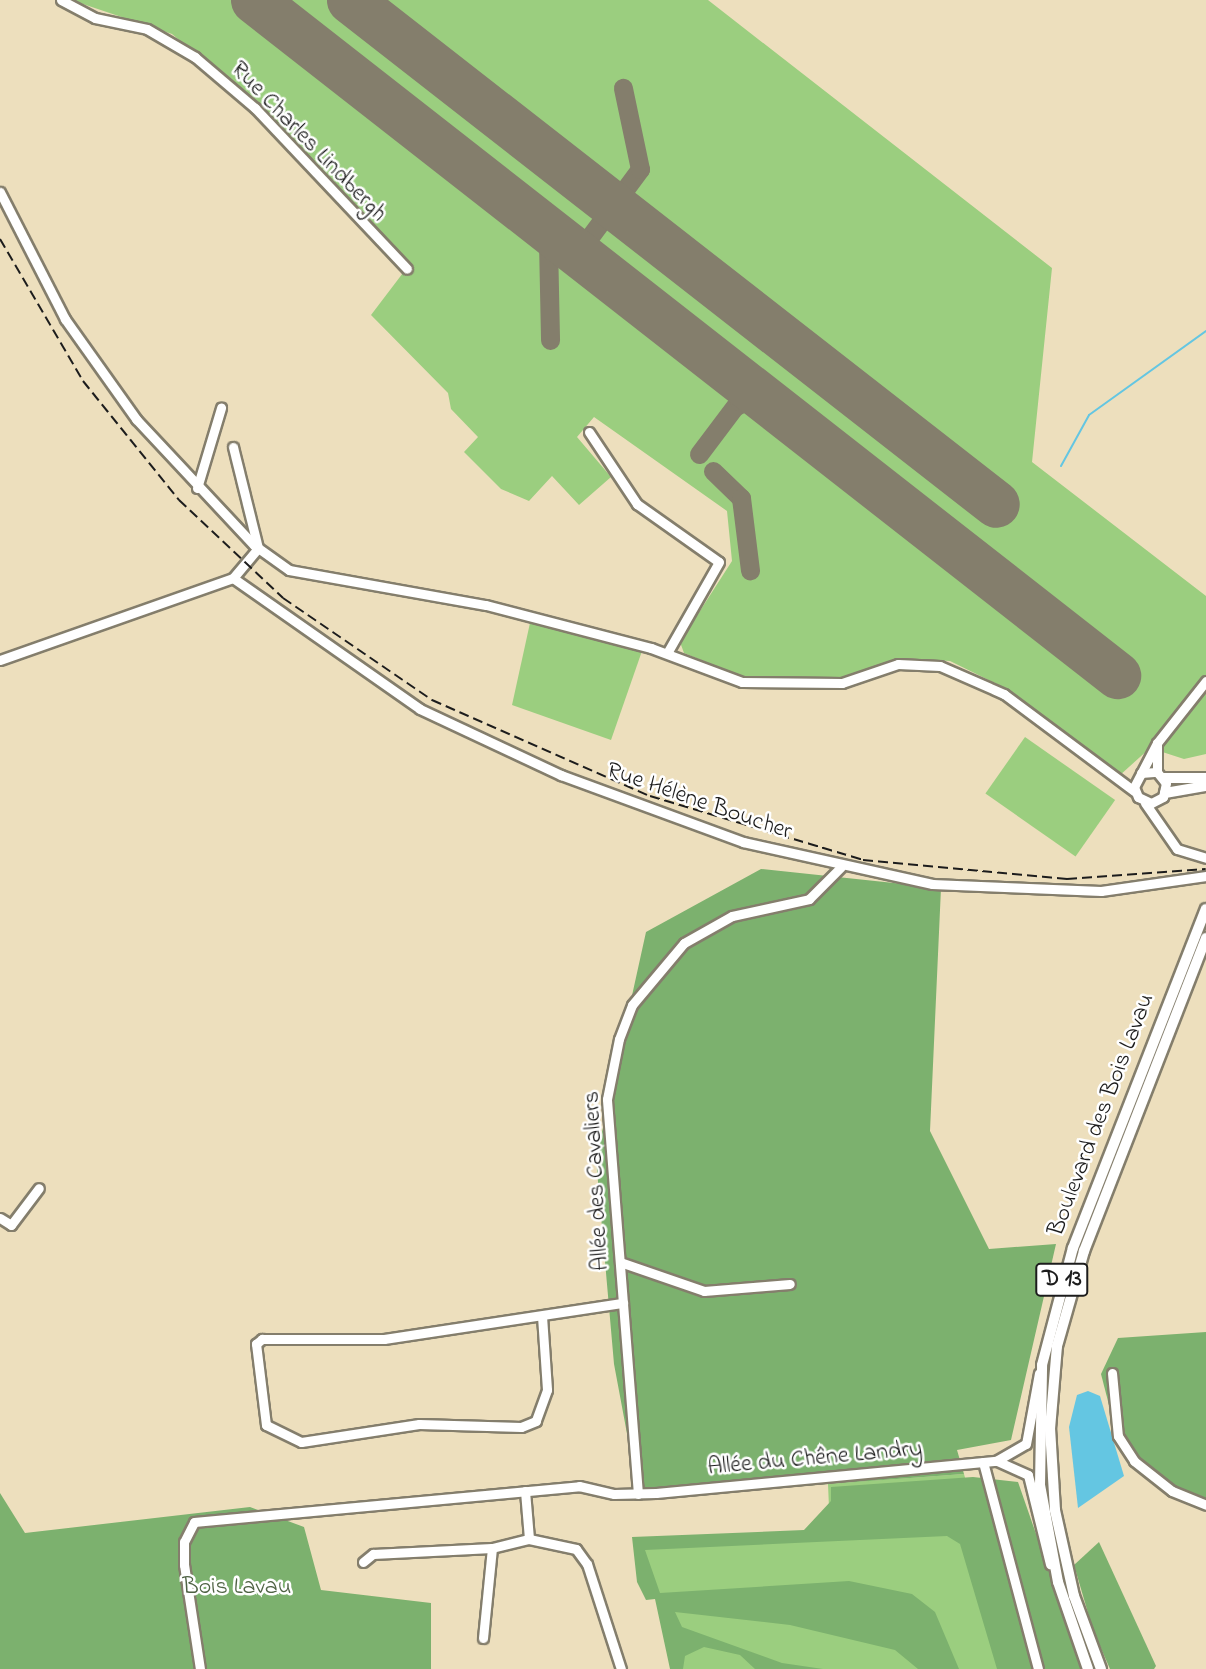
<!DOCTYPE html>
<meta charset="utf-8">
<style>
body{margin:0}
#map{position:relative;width:1206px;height:1669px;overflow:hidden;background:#eddfbd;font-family:"Indie Flower",sans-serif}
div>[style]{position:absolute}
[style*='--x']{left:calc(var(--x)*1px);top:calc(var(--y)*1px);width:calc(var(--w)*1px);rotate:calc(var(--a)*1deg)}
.green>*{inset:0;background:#9bce7f;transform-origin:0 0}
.forest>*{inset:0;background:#7cb16e}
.water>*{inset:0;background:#64c6e2}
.stream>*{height:2px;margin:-1px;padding:0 1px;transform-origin:1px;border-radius:1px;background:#64c6e2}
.taxiway>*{height:19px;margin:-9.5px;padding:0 9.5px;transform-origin:9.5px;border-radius:9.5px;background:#847e6c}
.runway>*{height:47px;margin:-23.5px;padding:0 23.5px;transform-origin:23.5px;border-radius:23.5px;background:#847e6c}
.roads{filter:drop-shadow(2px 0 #847e6c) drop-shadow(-2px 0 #847e6c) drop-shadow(0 2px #847e6c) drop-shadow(0 -2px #847e6c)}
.minor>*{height:9px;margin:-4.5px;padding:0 4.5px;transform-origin:4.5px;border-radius:4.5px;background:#fff}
.major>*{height:10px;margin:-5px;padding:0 5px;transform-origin:5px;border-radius:5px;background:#fff}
.rail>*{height:2px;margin-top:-1px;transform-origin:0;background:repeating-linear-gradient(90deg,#1c1c1c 0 10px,transparent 0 15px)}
span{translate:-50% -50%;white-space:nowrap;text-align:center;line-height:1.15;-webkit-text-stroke:5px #fff;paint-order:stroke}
.shield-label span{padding:2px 5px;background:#fff;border:2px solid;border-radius:5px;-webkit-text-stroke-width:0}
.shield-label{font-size:23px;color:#1c1c1c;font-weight:700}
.street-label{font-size:24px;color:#1c1c1c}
.park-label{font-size:24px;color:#4f6344}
</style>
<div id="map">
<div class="green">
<i style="clip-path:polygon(71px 0,708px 0,1052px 268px,1032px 462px,1206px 596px,1206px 754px,1184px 759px,1150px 748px,1119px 776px,1011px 691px,950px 661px,901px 658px,847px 678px,750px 680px,684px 653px,680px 642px,732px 561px,727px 511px,594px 417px,577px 437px,611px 477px,579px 505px,552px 476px,529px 501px,501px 489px,464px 452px,478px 437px,451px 409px,448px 393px,371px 315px,409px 265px,256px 105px,172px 34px)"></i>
<i style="clip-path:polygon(530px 623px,642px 651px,611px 740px,512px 705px)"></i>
<i style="left:1025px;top:737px;width:110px;height:69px;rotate:35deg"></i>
<i style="clip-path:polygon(964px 1474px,1018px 1669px,681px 1669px,641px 1548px,830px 1532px,828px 1484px)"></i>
</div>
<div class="forest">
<i style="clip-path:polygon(761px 869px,941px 888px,930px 1131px,989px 1249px,1056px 1244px,1011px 1440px,957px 1450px,964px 1474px,639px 1498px,614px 1364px,596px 1159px,646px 932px)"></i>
<i style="clip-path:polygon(1206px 1332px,1206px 1501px,1176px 1494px,1119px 1444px,1101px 1374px,1118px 1338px)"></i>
<i style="clip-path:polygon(973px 1477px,1018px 1482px,1083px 1669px,997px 1669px,960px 1544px,947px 1536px,645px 1550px,660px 1593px,849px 1581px,912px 1594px,935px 1612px,959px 1669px,918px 1669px,895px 1650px,790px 1625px,675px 1612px,682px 1627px,782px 1663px,823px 1669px,755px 1669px,740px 1655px,704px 1647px,685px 1656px,683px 1669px,670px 1669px,655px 1599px,646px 1600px,637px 1582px,632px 1537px,804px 1530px,831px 1501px,831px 1487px)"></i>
<i style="clip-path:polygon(0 1493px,25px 1533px,250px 1507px,304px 1527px,321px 1590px,431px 1603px,431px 1669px,0 1669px)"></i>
<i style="clip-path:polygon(1099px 1542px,1156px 1666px,1154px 1669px,1110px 1669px,1093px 1630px,1074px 1565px)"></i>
</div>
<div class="water">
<i style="clip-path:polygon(1088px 1391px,1100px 1396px,1124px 1476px,1078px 1508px,1069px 1427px,1077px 1395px)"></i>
</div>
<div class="stream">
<i style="--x:1061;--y:466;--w:58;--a:-61.2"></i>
<i style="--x:1089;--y:415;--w:144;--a:-35.7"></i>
</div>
<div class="taxiway">
<i style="--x:529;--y:215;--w:33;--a:55"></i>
<i style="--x:548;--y:242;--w:98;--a:88.8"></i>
<i style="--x:588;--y:261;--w:19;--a:-96"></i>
<i style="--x:586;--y:242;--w:91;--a:-53.5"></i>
<i style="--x:640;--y:169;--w:83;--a:-101.9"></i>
<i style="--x:736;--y:406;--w:18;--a:-27"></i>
<i style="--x:752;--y:398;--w:18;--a:16"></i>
<i style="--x:699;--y:454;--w:66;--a:-53"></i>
<i style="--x:739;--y:401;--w:27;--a:-105"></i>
<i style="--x:713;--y:471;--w:39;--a:44"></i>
<i style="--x:741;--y:498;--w:73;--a:82.9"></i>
</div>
<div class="runway">
<i style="--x:254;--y:0;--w:1096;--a:38.03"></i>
<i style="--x:350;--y:0;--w:819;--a:37.96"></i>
</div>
<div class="roads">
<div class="minor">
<i style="--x:61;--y:0;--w:38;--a:28"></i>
<i style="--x:95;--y:18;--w:53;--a:11.9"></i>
<i style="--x:147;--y:29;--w:56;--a:30.3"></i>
<i style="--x:195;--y:57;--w:79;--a:40.4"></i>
<i style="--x:255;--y:108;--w:221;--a:46.6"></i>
<i style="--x:0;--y:192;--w:143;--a:62.9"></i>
<i style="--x:65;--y:319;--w:123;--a:54.6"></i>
<i style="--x:136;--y:419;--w:173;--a:46.9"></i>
<i style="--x:254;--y:545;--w:43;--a:35.5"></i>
<i style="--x:289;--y:570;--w:200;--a:10.1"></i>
<i style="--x:486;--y:605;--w:171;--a:14.6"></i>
<i style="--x:651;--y:648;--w:97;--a:20.5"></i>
<i style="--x:742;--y:682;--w:100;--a:0.6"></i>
<i style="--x:842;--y:683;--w:59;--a:-18.7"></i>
<i style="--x:898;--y:664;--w:42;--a:2.7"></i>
<i style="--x:940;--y:666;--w:70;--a:23.6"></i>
<i style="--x:1004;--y:694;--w:162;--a:36.7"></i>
<i style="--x:589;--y:432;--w:87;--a:56.3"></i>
<i style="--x:637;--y:504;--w:100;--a:35.3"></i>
<i style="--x:719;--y:562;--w:105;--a:119.7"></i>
<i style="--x:197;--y:488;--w:84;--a:-73.3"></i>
<i style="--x:233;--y:578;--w:228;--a:35"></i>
<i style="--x:420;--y:709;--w:156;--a:25.1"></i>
<i style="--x:561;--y:775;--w:194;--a:20.2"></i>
<i style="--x:743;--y:842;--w:194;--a:12.5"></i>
<i style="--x:932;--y:884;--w:169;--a:2.4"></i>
<i style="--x:1101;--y:891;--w:106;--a:-8.1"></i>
<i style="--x:0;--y:660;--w:247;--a:-19.4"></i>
<i style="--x:233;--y:578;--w:39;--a:-50"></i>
<i style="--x:258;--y:548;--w:104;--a:-103.9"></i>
<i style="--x:1157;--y:743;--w:79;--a:-51.7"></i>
<i style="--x:1141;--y:773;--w:16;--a:-4"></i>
<i style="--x:1157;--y:772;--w:14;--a:51"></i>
<i style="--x:1166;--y:783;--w:14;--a:102"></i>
<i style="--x:1163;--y:797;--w:13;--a:153"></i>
<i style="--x:1151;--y:803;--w:14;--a:-155"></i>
<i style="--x:1138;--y:797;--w:11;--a:-112"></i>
<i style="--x:1134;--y:787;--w:50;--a:-62.4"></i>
<i style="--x:1157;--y:743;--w:29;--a:90"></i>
<i style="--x:1145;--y:803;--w:56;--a:55.2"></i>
<i style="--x:1177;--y:849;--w:30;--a:17"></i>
<i style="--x:0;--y:1218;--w:13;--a:32"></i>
<i style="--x:11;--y:1225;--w:46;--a:-52.9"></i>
<i style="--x:620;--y:1262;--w:89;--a:19"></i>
<i style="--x:704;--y:1291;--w:86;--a:-4.7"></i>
<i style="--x:542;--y:1316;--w:74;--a:86.1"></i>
<i style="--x:547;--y:1390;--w:33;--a:110"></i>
<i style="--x:536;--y:1421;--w:16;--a:158"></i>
<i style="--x:521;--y:1427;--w:102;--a:-178.3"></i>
<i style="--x:419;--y:1424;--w:119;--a:171.3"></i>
<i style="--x:301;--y:1442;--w:39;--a:-154"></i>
<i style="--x:266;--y:1425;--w:82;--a:-97"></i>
<i style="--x:256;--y:1344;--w:8;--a:-40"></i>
<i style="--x:262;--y:1339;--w:122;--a:0"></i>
<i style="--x:384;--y:1339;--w:242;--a:-8.6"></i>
<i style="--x:1112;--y:1373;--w:63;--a:84.6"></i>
<i style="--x:1118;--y:1436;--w:30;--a:57"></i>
<i style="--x:1134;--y:1461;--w:48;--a:38.3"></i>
<i style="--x:1172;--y:1491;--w:37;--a:22"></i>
<i style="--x:997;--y:1461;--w:34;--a:24"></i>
<i style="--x:1028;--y:1475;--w:92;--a:76.1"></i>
<i style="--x:983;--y:1462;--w:214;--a:75.1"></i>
<i style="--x:525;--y:1491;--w:48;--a:85.2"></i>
<i style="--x:638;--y:1494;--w:396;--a:-94.5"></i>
<i style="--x:607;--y:1099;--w:61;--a:-78.7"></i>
<i style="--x:619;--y:1039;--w:36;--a:-69"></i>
<i style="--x:632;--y:1005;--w:81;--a:-50"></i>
<i style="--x:684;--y:943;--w:55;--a:-29.4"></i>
<i style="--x:732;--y:916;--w:79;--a:-12.4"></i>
<i style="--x:809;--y:899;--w:45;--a:-45"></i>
<i style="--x:363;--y:1562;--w:13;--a:-39"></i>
<i style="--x:373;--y:1554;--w:119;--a:-2.9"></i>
<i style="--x:492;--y:1548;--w:38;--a:-14"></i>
<i style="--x:529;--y:1539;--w:48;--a:12"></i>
<i style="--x:576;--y:1549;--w:19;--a:54"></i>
<i style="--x:587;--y:1564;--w:110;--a:72.1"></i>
<i style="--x:483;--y:1638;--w:90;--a:-84.3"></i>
<i style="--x:200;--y:1669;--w:105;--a:-98.7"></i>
<i style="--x:184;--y:1565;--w:23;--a:-90"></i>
<i style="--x:184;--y:1542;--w:22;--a:-63"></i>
<i style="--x:194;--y:1522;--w:387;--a:-5.3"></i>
<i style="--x:579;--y:1486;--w:36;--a:13"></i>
<i style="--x:614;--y:1494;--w:42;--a:-1.4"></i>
<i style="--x:656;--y:1493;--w:342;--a:-5.4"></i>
<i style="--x:996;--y:1461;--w:34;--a:-30"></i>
<i style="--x:1026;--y:1444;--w:72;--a:-79.6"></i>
</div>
<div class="major">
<i style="--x:1164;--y:778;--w:42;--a:0"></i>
<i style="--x:1165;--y:793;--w:42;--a:-9.7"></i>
<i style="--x:1088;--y:1669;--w:92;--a:-109"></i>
<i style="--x:1058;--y:1582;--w:99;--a:-100.5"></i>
<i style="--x:1040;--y:1485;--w:120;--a:-89"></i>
<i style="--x:1042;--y:1365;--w:121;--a:-75.2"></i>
<i style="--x:1073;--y:1248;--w:364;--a:-68.6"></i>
<i style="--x:1101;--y:1669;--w:78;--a:-110.3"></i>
<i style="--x:1074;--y:1596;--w:88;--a:-102.5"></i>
<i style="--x:1055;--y:1510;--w:81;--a:-93.5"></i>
<i style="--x:1050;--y:1429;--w:83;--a:-85.2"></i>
<i style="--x:1057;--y:1346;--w:99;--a:-74.1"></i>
<i style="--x:1084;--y:1251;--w:336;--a:-68.7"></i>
</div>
</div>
<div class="rail">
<i style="--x:0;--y:239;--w:164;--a:59.7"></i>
<i style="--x:83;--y:381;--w:153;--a:51.1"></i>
<i style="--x:179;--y:500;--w:143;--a:43.3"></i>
<i style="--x:283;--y:598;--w:181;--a:34.4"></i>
<i style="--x:432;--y:700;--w:238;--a:23.8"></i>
<i style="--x:650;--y:796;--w:222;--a:16.7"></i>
<i style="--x:863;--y:860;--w:205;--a:5.3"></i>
<i style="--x:1067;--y:879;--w:139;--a:-4.1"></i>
</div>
<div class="shield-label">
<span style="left:1062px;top:1280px">D 13</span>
</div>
<div class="street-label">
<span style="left:308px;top:142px;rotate:46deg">Rue Charles Lindbergh</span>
<span style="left:699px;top:802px;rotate:19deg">Rue Hélène Boucher</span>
<span style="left:1102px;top:1115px;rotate:-69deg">Boulevard des Bois Lavau</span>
<span style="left:597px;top:1181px;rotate:-93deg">Allée des Cavaliers</span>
<span style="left:815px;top:1459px;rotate:-5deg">Allée du Chêne Landry</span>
</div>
<div class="park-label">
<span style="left:237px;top:1588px">Bois Lavau</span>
</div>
</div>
